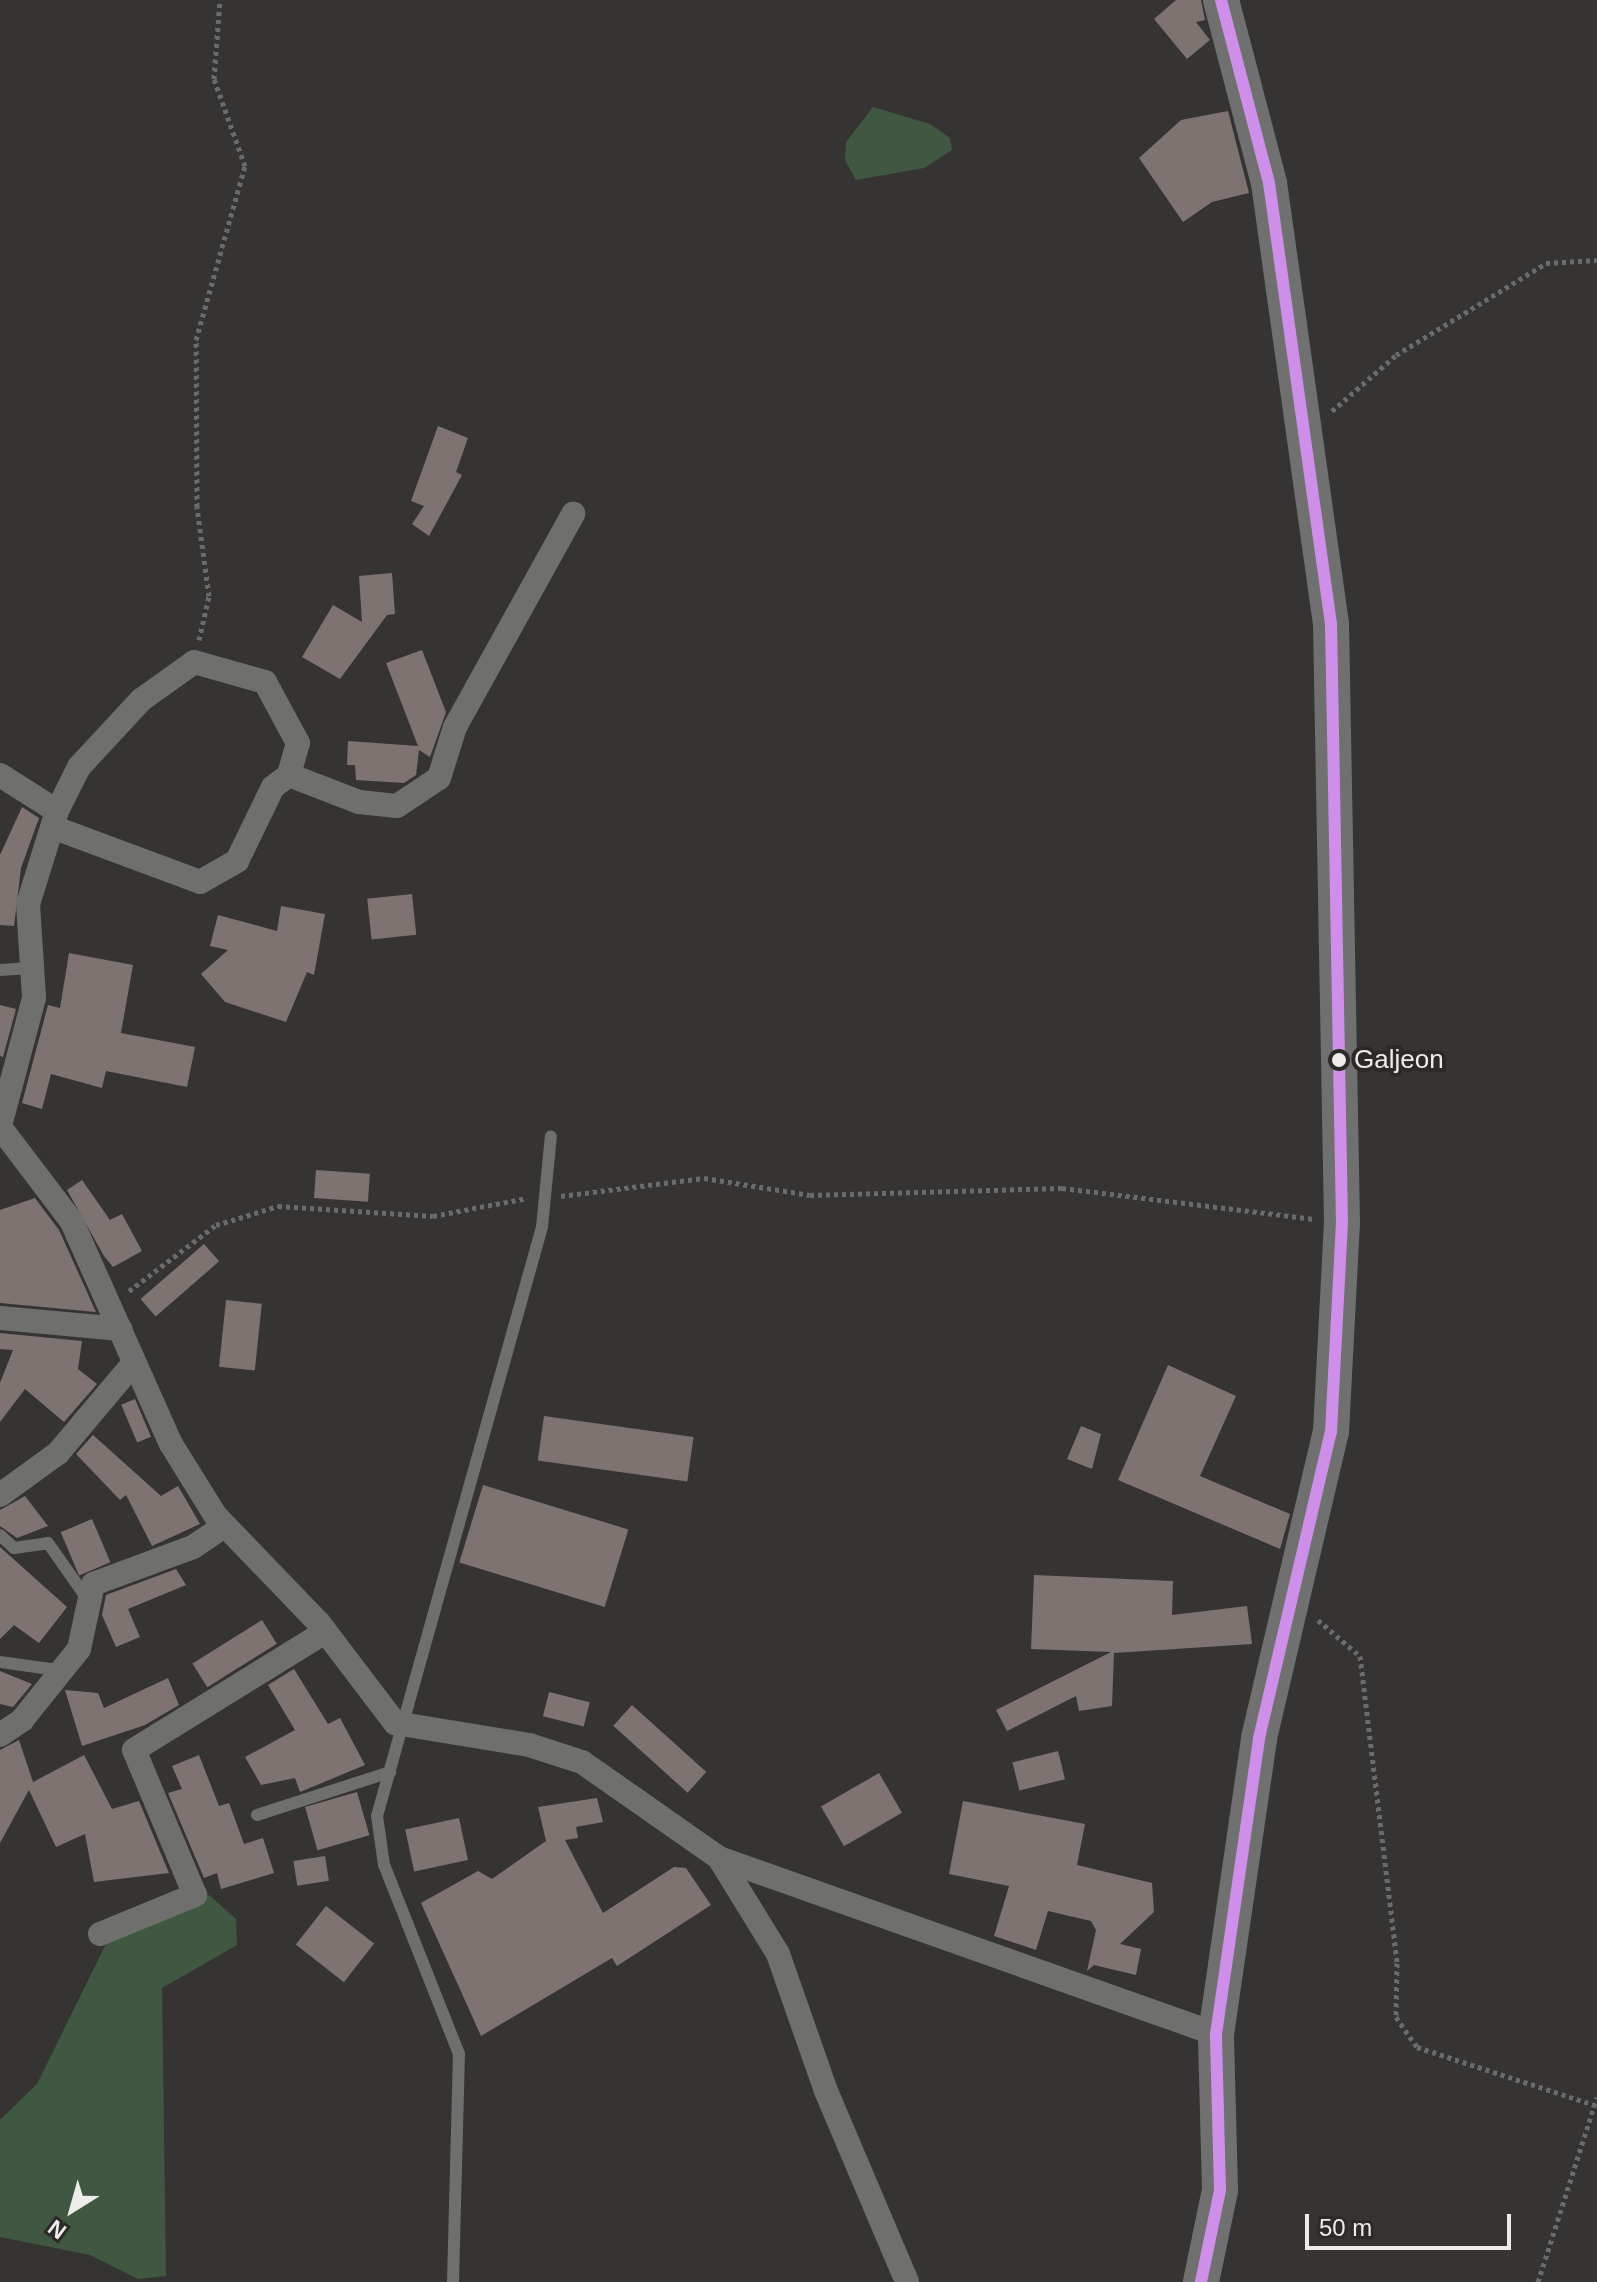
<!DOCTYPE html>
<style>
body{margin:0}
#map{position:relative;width:1597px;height:2282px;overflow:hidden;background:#353433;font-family:Arial,sans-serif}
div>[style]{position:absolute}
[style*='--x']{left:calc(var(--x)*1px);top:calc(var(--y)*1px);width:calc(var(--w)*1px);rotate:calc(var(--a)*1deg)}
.green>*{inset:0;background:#405841}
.building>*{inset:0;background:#7e7371;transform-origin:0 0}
.path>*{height:5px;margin-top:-2.5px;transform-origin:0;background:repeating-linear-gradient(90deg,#6c6b6b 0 4px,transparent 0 8px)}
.lane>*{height:12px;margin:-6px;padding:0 6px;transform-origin:6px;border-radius:6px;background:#6f6f6e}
.street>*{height:24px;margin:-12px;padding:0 12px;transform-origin:12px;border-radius:12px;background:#6f6f6e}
.secondary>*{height:36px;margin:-18px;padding:0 18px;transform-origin:18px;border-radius:18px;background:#717070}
.bus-1>*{height:12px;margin:-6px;padding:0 6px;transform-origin:6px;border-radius:6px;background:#ce8fe9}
.dots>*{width:22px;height:22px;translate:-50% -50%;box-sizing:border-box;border:4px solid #2c2a28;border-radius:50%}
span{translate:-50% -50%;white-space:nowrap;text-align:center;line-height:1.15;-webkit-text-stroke:8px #2c2a28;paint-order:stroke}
.bus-label{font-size:26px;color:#edecea}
.left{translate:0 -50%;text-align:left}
.north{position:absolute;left:32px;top:2170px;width:80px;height:80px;-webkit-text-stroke:6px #2c2a28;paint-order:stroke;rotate:217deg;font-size:22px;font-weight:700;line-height:32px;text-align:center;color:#edecea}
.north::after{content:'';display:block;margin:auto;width:28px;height:36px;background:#edecea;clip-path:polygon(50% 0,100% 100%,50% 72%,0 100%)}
.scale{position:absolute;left:1305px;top:2214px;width:206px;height:36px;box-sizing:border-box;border:4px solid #edecea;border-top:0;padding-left:10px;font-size:24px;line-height:28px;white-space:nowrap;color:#edecea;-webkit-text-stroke:6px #2c2a28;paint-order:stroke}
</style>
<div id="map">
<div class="green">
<i style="clip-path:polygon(873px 107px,930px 124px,950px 138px,952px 150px,924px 168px,856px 180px,845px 160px,846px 142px)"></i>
<i style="clip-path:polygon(209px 1895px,236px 1919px,237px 1945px,162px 1988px,166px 2276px,138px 2279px,90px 2255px,0 2237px,0 2120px,37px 2084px,106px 1944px)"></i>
</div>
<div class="building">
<i style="clip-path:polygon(1176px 0,1201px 0,1205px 20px,1196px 22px,1210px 40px,1187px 59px,1154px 19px)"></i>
<i style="clip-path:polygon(1228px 111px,1249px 193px,1212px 202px,1183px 222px,1139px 158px,1181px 120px)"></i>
<i style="clip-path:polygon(438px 426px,468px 438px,456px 472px,462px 475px,429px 536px,412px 524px,424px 506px,411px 501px)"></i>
<i style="clip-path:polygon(392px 573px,395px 614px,387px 615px,340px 679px,302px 657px,333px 605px,362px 622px,359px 576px)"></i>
<i style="clip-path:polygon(422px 650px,446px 712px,430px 757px,419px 750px,416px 775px,404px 783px,356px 780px,355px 765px,347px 765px,348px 741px,418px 746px,386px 663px)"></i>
<i style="clip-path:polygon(22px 807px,39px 818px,21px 868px,14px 926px,0 925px,0 855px)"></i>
<i style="left:412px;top:894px;width:41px;height:45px;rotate:84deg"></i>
<i style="clip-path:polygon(281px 906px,325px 914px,314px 975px,307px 972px,286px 1022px,225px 1002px,201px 974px,228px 950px,210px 946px,218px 915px,277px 931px)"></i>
<i style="clip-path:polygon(69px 953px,133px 965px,121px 1033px,195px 1047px,187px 1087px,106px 1071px,102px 1088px,51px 1074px,42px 1109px,22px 1103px,48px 1005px,60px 1008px)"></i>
<i style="clip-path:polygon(0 1005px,16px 1009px,3px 1057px,0 1056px)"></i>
<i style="left:316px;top:1170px;width:54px;height:28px;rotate:4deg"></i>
<i style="clip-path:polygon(82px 1180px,110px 1220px,122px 1214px,142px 1251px,113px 1267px,104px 1256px,67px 1190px)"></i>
<i style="clip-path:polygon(35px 1198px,59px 1230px,96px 1312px,0 1303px,0 1210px)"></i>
<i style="left:204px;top:1244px;width:23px;height:84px;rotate:49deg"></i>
<i style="left:226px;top:1300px;width:36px;height:67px;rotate:6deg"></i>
<i style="clip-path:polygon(0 1333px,82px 1341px,78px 1369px,97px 1384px,64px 1422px,25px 1389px,0 1422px,0 1383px,13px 1350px,0 1349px)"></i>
<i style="clip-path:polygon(1168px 1365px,1236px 1396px,1200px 1476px,1290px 1514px,1280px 1549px,1118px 1480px)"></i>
<i style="left:135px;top:1399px;width:41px;height:15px;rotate:67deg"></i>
<i style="left:544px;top:1416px;width:151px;height:45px;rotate:8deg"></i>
<i style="clip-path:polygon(1081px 1426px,1101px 1434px,1092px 1469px,1067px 1459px)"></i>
<i style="clip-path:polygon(93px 1435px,161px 1496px,178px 1486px,200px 1524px,152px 1546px,126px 1495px,120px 1500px,76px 1454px)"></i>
<i style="left:483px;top:1485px;width:152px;height:81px;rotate:17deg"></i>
<i style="clip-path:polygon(25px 1496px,48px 1526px,17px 1538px,0 1526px,0 1510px)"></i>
<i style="left:92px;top:1519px;width:47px;height:34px;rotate:67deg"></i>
<i style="clip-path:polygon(0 1547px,67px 1607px,39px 1643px,14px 1625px,0 1639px)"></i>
<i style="clip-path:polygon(176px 1569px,186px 1585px,128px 1609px,140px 1637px,116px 1647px,102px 1615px,106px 1595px)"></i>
<i style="clip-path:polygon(1034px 1575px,1173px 1581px,1172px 1615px,1247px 1606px,1252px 1644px,1114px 1653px,1112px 1706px,1079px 1711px,1076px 1696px,1007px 1731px,996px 1710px,1111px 1652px,1031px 1649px)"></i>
<i style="left:262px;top:1620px;width:28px;height:82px;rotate:58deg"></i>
<i style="clip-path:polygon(294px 1669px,328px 1724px,340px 1718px,365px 1765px,300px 1792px,295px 1778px,261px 1785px,245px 1757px,295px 1730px,268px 1685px)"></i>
<i style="clip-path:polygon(0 1671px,32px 1684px,13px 1707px,0 1704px)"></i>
<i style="clip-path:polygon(168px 1678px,179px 1705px,145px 1725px,82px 1746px,65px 1690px,98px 1693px,104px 1708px)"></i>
<i style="left:549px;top:1692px;width:42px;height:25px;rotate:14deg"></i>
<i style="left:632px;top:1705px;width:100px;height:28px;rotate:42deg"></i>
<i style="clip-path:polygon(19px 1740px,33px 1782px,84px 1755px,112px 1809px,139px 1801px,169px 1873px,94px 1882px,85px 1834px,56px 1847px,29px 1790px,0 1843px,0 1750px)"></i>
<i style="left:1058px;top:1751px;width:29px;height:47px;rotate:76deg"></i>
<i style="clip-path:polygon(199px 1755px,219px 1806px,229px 1803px,244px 1844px,263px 1838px,274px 1873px,221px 1889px,217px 1873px,204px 1878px,168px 1793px,182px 1789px,172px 1766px)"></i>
<i style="left:879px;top:1773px;width:46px;height:67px;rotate:60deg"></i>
<i style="left:357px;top:1792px;width:45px;height:54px;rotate:74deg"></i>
<i style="clip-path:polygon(597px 1798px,603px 1822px,576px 1827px,578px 1838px,565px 1840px,603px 1913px,674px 1867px,686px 1868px,711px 1905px,617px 1966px,612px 1958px,481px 2036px,421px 1903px,478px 1871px,492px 1879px,546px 1841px,538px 1807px)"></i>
<i style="clip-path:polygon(963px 1801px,1085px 1824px,1077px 1865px,1152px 1883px,1154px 1912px,1120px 1944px,1141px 1949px,1136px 1975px,1094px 1965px,1087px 1971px,1096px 1930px,1091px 1921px,1048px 1911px,1036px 1950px,994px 1936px,1009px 1886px,949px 1874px)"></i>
<i style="left:459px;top:1818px;width:43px;height:55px;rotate:78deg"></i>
<i style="left:325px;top:1856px;width:25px;height:32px;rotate:81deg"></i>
<i style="left:326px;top:1906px;width:61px;height:49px;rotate:38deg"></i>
</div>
<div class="path">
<i style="--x:1332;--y:411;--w:85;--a:-41.2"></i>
<i style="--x:1396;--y:355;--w:176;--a:-31.5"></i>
<i style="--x:1546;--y:263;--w:51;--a:-3.4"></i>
<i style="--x:199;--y:640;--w:45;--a:-77.2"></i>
<i style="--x:209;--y:596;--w:90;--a:-97.7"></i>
<i style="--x:197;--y:507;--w:167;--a:-90.3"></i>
<i style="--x:196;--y:340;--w:181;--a:-74.3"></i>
<i style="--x:245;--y:166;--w:92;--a:-109.6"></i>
<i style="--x:214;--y:79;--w:79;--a:-85.7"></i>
<i style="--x:561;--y:1196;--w:144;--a:-7.2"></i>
<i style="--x:704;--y:1178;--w:107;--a:9.1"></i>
<i style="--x:810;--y:1195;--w:252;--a:-1.6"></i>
<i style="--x:1062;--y:1188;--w:254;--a:7"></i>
<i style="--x:129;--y:1291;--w:109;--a:-37.2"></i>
<i style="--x:216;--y:1225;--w:65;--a:-17"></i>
<i style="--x:278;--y:1206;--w:155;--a:3.7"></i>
<i style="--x:433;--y:1216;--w:96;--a:-10.8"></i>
<i style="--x:1318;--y:1620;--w:55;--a:40.6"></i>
<i style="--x:1360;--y:1656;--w:309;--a:83.1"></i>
<i style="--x:1397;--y:1963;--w:54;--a:91.1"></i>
<i style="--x:1396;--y:2017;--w:37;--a:55"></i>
<i style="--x:1417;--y:2047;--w:189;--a:18.1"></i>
<i style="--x:1538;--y:2282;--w:194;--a:-72.3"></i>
</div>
<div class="lane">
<i style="--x:0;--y:970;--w:30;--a:-4"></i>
<i style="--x:0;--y:1535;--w:19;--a:43"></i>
<i style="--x:14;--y:1548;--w:34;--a:-8"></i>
<i style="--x:48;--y:1543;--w:66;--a:54.9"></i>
<i style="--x:0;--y:1662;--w:65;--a:8"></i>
<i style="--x:257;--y:1815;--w:140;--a:-17.9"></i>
<i style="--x:453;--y:2282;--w:228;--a:-88.5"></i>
<i style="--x:459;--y:2054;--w:203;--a:-111.6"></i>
<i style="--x:384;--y:1865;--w:49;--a:-98.1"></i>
<i style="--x:377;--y:1816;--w:612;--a:-74.35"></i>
<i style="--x:542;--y:1227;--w:91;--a:-84.4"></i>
</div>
<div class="street">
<i style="--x:0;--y:775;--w:67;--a:32.3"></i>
<i style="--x:57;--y:811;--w:97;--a:107.3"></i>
<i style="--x:28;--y:904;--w:94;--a:86.3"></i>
<i style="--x:34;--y:998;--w:132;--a:104.9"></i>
<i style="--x:57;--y:811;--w:49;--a:-63.4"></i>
<i style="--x:79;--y:767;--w:91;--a:-47.2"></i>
<i style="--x:141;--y:700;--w:65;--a:-35.6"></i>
<i style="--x:194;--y:662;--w:74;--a:15.7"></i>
<i style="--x:265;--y:682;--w:69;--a:61.6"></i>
<i style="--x:298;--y:743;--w:33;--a:106"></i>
<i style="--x:289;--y:775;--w:75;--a:21.1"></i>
<i style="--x:359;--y:802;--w:38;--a:6"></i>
<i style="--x:397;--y:806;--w:50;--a:-33.7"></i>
<i style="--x:439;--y:778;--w:53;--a:-72.6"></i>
<i style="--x:455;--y:727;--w:244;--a:-61"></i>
<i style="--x:55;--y:828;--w:155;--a:20.4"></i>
<i style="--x:200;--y:882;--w:43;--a:-29.6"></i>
<i style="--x:237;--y:861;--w:82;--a:-64.1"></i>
<i style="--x:273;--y:787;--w:20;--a:-37"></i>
<i style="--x:0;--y:1127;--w:119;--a:52.8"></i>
<i style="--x:72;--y:1222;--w:243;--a:66"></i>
<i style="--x:171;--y:1444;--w:84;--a:58.2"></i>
<i style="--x:215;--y:1515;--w:150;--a:46.1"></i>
<i style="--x:319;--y:1623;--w:126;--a:52.8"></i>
<i style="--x:395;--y:1723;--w:136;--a:9.3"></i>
<i style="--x:529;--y:1745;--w:56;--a:17.8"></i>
<i style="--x:582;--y:1762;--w:167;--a:35"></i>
<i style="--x:719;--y:1858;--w:527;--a:19.5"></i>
<i style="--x:0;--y:1318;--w:121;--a:5.2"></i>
<i style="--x:0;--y:1495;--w:72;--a:-35.9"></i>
<i style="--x:58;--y:1453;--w:116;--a:-49.9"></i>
<i style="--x:0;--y:1735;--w:27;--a:-34"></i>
<i style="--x:22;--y:1720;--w:91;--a:-51.2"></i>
<i style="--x:79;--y:1649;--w:66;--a:-77.8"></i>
<i style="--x:93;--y:1584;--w:107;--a:-20.3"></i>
<i style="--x:193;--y:1547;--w:37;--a:-34"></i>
<i style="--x:719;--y:1858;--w:113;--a:58.4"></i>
<i style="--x:778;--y:1954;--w:145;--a:70.7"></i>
<i style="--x:826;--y:2091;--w:207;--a:67"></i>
<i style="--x:100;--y:1934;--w:103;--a:-22.3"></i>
<i style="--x:195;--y:1895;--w:157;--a:-112.8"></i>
<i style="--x:134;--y:1750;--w:225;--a:-31.7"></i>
</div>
<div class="secondary">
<i style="--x:1201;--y:2282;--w:94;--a:-78.3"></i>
<i style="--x:1220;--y:2190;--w:156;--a:-91.5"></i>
<i style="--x:1216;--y:2034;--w:299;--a:-81.7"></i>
<i style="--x:1259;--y:1738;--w:314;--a:-76.8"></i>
<i style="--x:1331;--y:1432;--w:209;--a:-87"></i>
<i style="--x:1342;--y:1223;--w:599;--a:-91.05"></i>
<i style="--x:1331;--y:624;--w:445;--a:-98"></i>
<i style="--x:1269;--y:183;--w:189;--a:-104.7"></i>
</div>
<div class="bus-1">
<i style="--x:1201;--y:2282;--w:94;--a:-78.3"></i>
<i style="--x:1220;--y:2190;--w:156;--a:-91.5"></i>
<i style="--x:1216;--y:2034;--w:299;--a:-81.7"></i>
<i style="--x:1259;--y:1738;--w:314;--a:-76.8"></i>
<i style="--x:1331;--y:1432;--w:209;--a:-87"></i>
<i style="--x:1342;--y:1223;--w:599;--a:-91.05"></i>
<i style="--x:1331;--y:624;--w:445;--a:-98"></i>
<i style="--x:1269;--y:183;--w:189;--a:-104.7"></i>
</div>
<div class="dots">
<i style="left:1339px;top:1060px;background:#edecea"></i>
</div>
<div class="bus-label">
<span class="left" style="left:1354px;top:1060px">Galjeon</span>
</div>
<div class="north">N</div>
<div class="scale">50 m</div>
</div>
